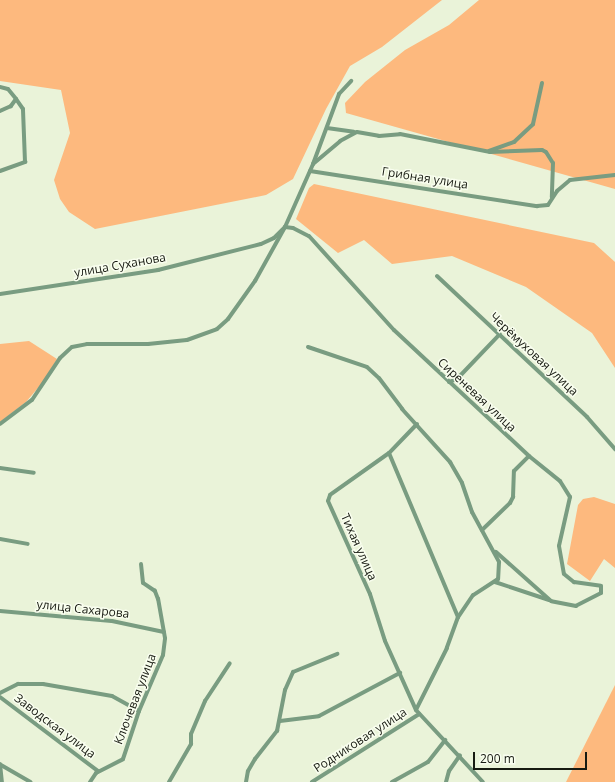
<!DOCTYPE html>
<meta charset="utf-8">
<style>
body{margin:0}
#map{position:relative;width:615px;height:782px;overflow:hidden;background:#eaf3d9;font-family:"Open Sans",sans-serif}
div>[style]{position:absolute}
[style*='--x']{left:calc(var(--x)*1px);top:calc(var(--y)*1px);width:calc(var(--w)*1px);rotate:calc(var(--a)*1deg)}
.green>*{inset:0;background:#fdb97e}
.minor>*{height:4px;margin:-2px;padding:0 2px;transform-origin:2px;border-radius:2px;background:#799c81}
span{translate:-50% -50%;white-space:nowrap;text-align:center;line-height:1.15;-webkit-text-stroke:3px #f9feef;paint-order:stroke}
.street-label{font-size:12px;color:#171a11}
.scale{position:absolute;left:473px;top:752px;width:114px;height:18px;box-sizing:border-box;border:2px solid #171a11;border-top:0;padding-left:5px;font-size:12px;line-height:14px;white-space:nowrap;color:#171a11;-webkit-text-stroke:3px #f9feef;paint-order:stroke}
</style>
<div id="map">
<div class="green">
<i style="clip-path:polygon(0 0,442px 0,382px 47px,350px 66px,326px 109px,293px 179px,266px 195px,95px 229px,69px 212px,60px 199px,54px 180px,70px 133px,61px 90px,0 81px)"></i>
<i style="clip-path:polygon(479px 0,615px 0,615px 189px,346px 113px,345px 103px,365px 82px,405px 50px,449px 25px)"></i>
<i style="clip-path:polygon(314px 184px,594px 243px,615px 262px,615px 368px,592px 333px,526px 287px,452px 256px,392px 264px,364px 240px,338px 253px,296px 219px,309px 188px)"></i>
<i style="clip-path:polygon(29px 341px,57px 359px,43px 382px,26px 402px,0 422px,0 344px)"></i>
<i style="clip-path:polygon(594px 497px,615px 504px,615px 568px,604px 559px,590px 581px,567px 564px,578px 505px,583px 499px)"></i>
<i style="clip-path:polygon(615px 685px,615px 782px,566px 782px)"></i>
</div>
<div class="minor">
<i style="--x:0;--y:87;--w:8;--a:14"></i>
<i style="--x:8;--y:89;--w:13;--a:51"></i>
<i style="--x:16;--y:99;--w:9;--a:126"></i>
<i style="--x:11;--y:106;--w:12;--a:156"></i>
<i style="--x:327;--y:128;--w:27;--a:8"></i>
<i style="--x:489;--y:151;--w:27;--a:-20"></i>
<i style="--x:514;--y:142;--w:26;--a:-43"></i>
<i style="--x:533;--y:124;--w:42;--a:-77.6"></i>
<i style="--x:313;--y:164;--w:35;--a:-40"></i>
<i style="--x:340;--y:141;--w:19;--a:-28"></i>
<i style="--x:357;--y:132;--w:22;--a:10"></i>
<i style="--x:379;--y:136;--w:21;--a:-5"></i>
<i style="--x:400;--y:134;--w:92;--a:11.3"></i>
<i style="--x:490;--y:152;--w:52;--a:-2.2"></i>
<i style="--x:542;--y:150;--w:4;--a:27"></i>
<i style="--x:546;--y:152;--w:13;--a:58"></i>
<i style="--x:553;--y:163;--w:34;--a:92"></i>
<i style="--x:0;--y:171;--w:27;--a:-20"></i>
<i style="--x:25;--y:162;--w:53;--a:-92.2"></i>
<i style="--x:23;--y:109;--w:12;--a:-125"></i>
<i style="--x:310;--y:171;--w:230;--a:8.8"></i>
<i style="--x:537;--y:206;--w:11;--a:-5"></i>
<i style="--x:548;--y:205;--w:17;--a:-57"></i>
<i style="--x:557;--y:191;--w:17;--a:-40"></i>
<i style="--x:570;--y:180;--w:45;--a:-6.3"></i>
<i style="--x:437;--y:276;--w:206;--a:43.2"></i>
<i style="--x:587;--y:417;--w:43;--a:48.8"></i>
<i style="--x:0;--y:294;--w:160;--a:-8.6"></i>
<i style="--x:158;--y:270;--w:106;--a:-14.2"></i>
<i style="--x:261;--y:244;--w:14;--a:-25"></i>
<i style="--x:274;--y:238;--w:16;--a:-45"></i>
<i style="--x:285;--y:227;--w:8;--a:7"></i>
<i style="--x:293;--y:228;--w:18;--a:27"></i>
<i style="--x:309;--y:236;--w:127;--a:47.9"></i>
<i style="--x:394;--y:330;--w:185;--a:43"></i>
<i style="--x:529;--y:456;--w:40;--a:39"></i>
<i style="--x:560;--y:481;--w:19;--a:58"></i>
<i style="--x:570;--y:497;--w:50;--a:102.7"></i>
<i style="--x:559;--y:546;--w:28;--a:80"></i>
<i style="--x:564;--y:574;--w:13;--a:39"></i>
<i style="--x:574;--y:582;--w:27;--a:8"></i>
<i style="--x:601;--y:586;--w:7;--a:90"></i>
<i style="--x:601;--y:593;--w:28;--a:153"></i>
<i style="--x:576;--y:606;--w:25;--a:-169"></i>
<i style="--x:551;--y:601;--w:74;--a:-138.3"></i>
<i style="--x:308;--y:347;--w:62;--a:18.7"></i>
<i style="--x:367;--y:367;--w:16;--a:43"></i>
<i style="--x:379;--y:378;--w:39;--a:53"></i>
<i style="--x:402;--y:409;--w:72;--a:47.8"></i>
<i style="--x:450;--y:462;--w:24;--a:60"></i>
<i style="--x:462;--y:483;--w:31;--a:71"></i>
<i style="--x:472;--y:512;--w:57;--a:61.6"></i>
<i style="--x:499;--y:562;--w:17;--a:93"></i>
<i style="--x:498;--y:579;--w:30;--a:147"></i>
<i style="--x:473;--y:595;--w:27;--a:124"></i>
<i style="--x:458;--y:617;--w:33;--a:110"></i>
<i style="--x:447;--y:648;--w:69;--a:116.6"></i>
<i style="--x:449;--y:382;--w:9;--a:-21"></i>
<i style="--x:457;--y:379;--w:62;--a:-46.3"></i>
<i style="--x:0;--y:424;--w:40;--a:-37"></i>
<i style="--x:32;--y:400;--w:50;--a:-56.3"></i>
<i style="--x:60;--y:358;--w:16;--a:-43"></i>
<i style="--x:72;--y:347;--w:15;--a:-11"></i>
<i style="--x:87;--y:344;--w:61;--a:0"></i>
<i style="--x:148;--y:344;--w:39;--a:-6"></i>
<i style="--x:187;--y:340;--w:32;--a:-20"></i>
<i style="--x:217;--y:329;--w:15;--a:-42"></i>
<i style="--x:228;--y:319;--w:47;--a:-54.6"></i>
<i style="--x:255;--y:281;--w:62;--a:-60.9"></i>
<i style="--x:285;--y:227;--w:69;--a:-66"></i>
<i style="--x:313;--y:164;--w:75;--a:-69.6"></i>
<i style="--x:339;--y:94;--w:18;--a:-47"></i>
<i style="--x:417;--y:424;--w:40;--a:134"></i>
<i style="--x:389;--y:453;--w:72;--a:144.6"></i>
<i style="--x:330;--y:495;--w:6;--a:108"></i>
<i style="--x:328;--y:501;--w:102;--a:65.7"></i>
<i style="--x:370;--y:594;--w:49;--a:72.3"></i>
<i style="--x:385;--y:641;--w:76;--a:65.8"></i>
<i style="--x:416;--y:710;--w:98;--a:47.1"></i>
<i style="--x:389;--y:453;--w:178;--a:67.2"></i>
<i style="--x:0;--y:468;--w:34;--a:8"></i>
<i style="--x:482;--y:530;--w:39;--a:-44"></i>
<i style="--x:510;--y:503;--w:7;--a:-63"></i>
<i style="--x:513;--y:497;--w:26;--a:-88"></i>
<i style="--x:514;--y:471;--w:21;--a:-45"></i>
<i style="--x:0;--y:539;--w:28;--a:10"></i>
<i style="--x:495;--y:582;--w:57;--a:18.4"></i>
<i style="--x:0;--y:611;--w:112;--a:5.1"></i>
<i style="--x:112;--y:621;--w:53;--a:11.9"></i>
<i style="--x:0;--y:693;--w:20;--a:-27"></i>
<i style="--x:18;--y:684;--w:25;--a:0"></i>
<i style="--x:43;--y:684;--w:70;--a:9.9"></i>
<i style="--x:112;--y:696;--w:31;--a:29"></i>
<i style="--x:0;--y:697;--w:123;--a:37.1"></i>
<i style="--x:280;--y:721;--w:39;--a:-7"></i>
<i style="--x:319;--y:716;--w:92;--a:-28"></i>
<i style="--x:0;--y:764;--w:18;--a:84"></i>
<i style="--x:1;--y:765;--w:34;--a:30"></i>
<i style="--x:90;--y:782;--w:11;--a:-56"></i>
<i style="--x:96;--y:773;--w:30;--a:-27"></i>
<i style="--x:123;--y:759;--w:51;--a:-71.6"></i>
<i style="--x:139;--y:711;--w:61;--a:-66.8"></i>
<i style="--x:163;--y:655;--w:17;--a:-83"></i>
<i style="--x:165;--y:638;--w:40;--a:-100"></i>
<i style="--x:158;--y:599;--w:9;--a:-111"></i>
<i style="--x:155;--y:591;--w:14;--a:-146"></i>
<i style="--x:143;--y:583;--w:19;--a:-96"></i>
<i style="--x:169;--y:782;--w:44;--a:-59.9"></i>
<i style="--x:191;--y:744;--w:10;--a:-90"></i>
<i style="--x:191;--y:734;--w:36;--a:-67"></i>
<i style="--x:205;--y:701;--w:45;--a:-56.7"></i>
<i style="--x:246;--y:782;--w:11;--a:-80"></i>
<i style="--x:248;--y:771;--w:14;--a:-60"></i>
<i style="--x:255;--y:759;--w:36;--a:-52"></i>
<i style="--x:277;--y:731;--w:42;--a:-79"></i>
<i style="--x:285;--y:690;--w:20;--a:-66"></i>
<i style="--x:293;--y:672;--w:48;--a:-22.2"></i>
<i style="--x:312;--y:782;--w:127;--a:-32.4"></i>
<i style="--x:392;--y:782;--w:41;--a:-29.1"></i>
<i style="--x:428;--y:762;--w:28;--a:-52"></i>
<i style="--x:446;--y:782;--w:11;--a:-75"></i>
<i style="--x:449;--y:771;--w:19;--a:-55"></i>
</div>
<div class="street-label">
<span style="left:425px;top:178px;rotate:9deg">Грибная улица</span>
<span style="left:120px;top:265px;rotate:-10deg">улица Суханова</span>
<span style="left:534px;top:354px;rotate:43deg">Черёмуховая улица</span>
<span style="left:477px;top:395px;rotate:43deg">Сиреневая улица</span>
<span style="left:359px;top:547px;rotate:66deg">Тихая улица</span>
<span style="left:83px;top:609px;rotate:6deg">улица Сахарова</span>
<span style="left:135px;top:699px;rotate:-69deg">Ключевая улица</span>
<span style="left:55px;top:726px;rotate:37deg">Заводская улица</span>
<span style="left:360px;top:740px;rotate:-33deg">Родниковая улица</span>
</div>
<div class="scale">200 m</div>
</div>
